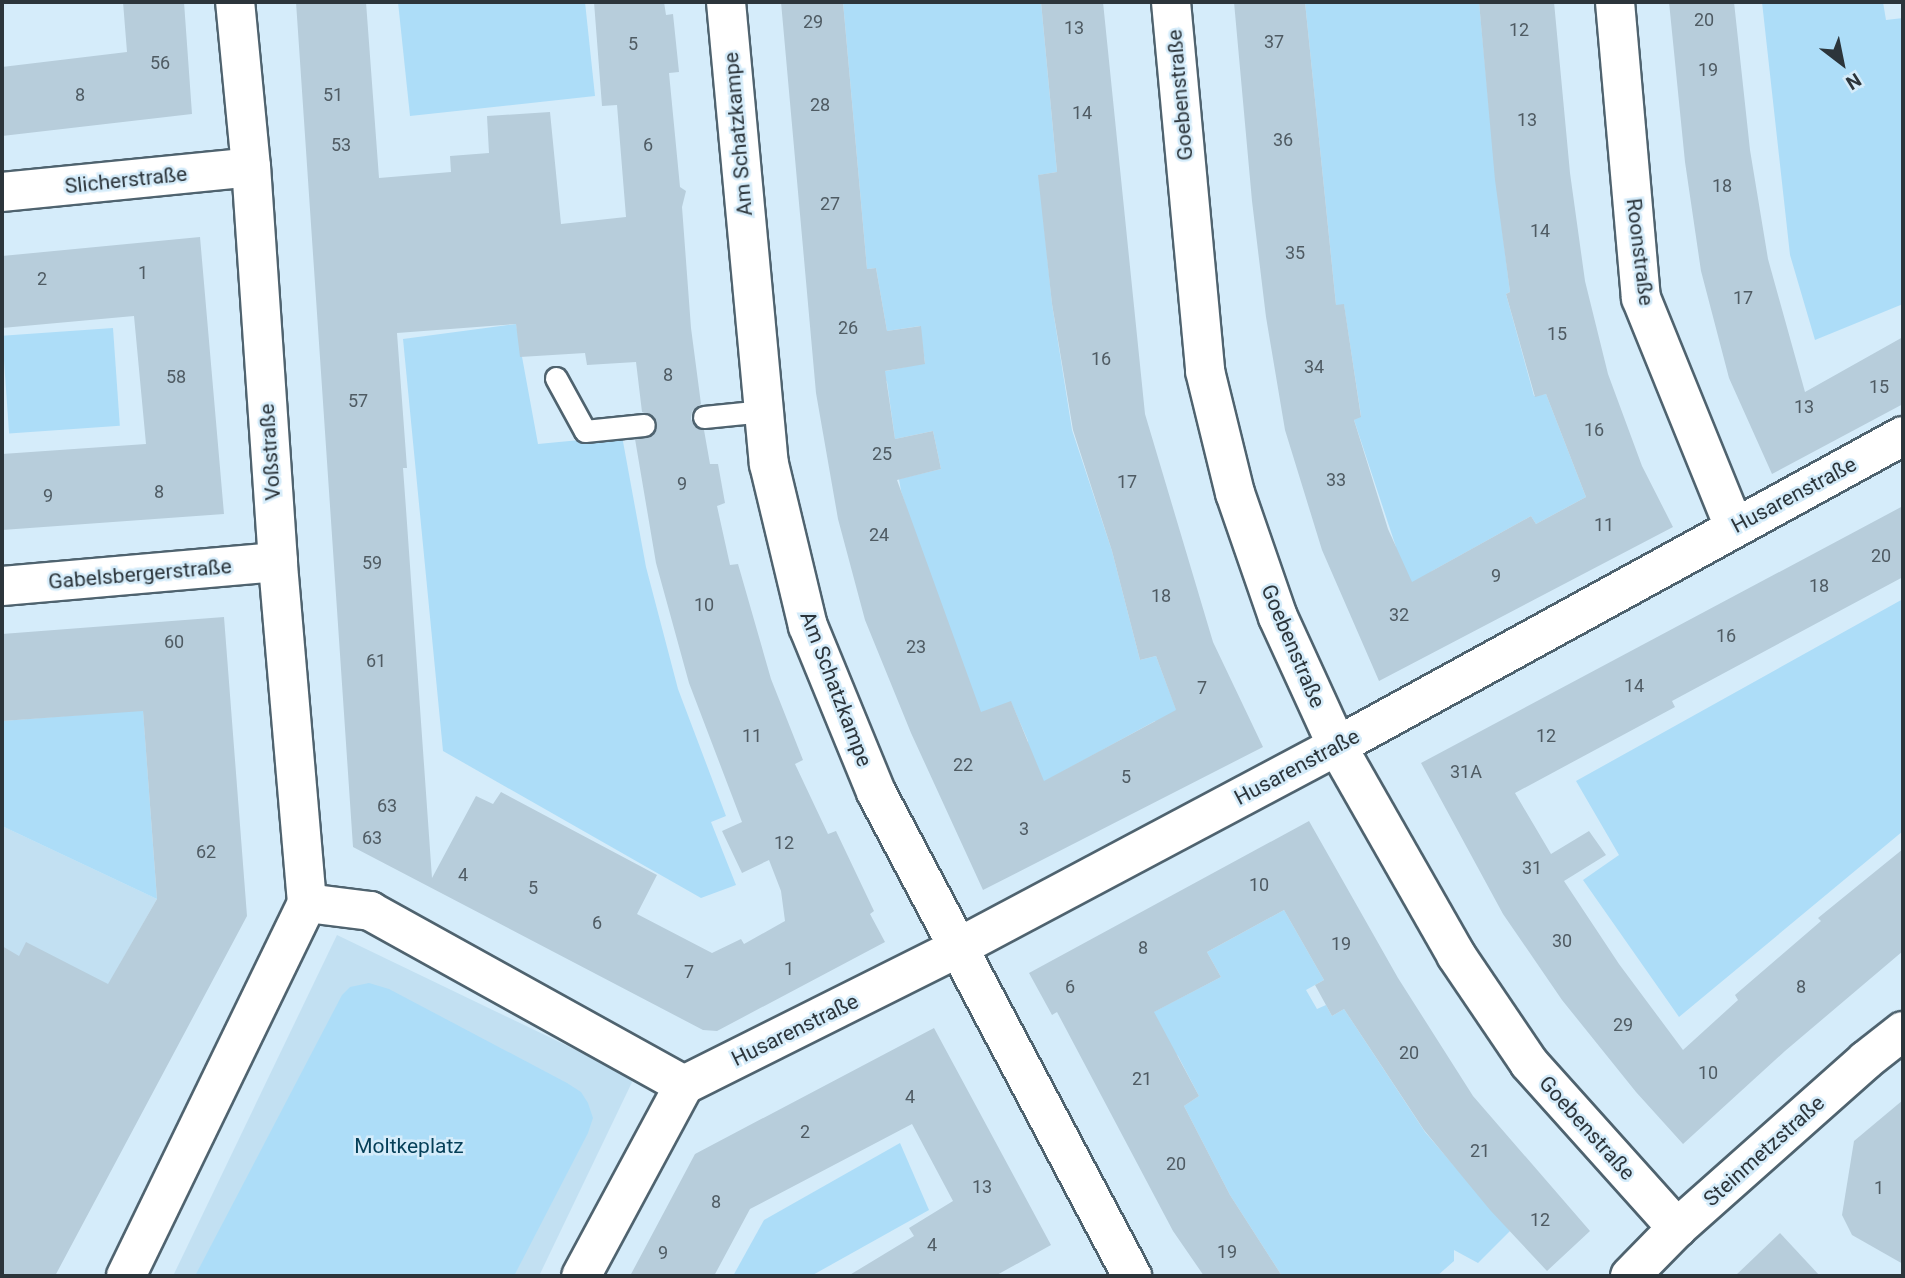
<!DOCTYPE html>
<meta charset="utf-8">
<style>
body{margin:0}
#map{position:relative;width:1905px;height:1278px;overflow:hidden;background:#d5ecfa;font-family:Roboto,sans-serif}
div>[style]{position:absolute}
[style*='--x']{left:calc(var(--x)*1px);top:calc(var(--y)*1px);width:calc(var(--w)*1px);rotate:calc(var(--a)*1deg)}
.built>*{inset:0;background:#c2e0f2}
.green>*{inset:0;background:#adddf8;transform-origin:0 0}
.building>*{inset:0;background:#b7cddb}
.roads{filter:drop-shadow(2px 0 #4f636f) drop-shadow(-2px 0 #4f636f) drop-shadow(0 2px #4f636f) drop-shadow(0 -2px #4f636f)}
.service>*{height:21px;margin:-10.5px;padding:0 10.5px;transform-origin:10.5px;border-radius:10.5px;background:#fff}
.minor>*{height:38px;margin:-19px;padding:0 19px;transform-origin:19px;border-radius:19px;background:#fff}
.tertiary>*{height:38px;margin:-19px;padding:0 19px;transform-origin:19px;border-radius:19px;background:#fff}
span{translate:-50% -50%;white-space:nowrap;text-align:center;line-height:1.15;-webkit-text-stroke:5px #d5ecfa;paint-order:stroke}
.number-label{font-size:18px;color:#4f5b63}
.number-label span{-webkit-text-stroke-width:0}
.street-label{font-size:21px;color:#2c353b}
.park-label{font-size:21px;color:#053f58}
.frame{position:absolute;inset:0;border:4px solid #2c353b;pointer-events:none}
.north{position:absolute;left:1807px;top:28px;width:70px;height:70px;-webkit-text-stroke:5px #d5ecfa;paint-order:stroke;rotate:148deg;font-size:19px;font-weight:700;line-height:28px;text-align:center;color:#2c353b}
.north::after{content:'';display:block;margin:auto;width:24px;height:32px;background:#2c353b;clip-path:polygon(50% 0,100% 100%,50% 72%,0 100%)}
</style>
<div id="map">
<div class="built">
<i style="clip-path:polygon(2px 826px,157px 899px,2px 1171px)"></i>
<i style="clip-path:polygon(337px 935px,634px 1078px,539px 1276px,173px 1276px)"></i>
</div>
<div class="green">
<i style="clip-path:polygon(398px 2px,585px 2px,595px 96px,410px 116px)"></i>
<i style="clip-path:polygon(843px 2px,1041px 2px,1057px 172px,1039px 175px,1052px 304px,1072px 430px,1112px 551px,1140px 660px,1156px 656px,1180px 720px,1155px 721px,1029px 790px,1028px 741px,1011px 702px,974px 715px,901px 491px,899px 479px,941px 469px,933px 431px,895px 439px,887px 382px,881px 372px,925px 363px,920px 326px,887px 331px,876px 268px,867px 269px)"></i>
<i style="clip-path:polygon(1305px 2px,1479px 2px,1496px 180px,1510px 292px,1506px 294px,1534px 396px,1546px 394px,1586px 497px,1536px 524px,1531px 516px,1432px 571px,1407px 592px,1391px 551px,1396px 547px,1354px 420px,1361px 416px,1344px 305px,1336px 305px)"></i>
<i style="clip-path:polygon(1762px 2px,1883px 2px,1886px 20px,1903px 18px,1903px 304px,1815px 340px,1790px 255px)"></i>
<i style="clip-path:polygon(516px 324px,538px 444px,622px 436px,646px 567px,678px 689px,726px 816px,711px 822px,736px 885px,701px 898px,443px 751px,403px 339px)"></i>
<i style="left:113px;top:328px;width:98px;height:111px;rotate:86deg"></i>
<i style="clip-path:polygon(1903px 599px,1903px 831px,1679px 1017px,1583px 880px,1619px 855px,1576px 781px)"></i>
<i style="clip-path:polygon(143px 710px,157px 899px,2px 826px,2px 721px)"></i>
<i style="clip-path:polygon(1284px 910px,1324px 980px,1306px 990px,1317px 1009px,1326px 1005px,1332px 1016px,1344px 1009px,1425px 1132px,1510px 1231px,1478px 1263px,1454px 1250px,1454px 1261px,1437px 1276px,1282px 1276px,1230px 1195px,1184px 1106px,1199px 1096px,1178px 1056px,1138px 1020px,1221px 977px,1207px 952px)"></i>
<i style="clip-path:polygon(369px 983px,389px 989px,567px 1083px,581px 1092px,588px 1103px,593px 1118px,588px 1133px,514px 1276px,195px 1276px,342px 995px,350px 987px)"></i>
<i style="clip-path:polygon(900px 1143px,929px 1210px,811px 1276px,733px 1276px,764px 1220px)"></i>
</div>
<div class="building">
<i style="clip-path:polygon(123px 2px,184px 2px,192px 114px,2px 136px,2px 67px,127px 52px)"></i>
<i style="clip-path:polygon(evenodd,296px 2px,366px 2px,379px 178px,451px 172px,450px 156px,489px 153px,487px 116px,550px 112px,561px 224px,626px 217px,617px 105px,602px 106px,594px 2px,664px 2px,666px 15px,673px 14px,679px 72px,669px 73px,680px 187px,686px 191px,682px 207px,691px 328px,701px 404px,692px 411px,691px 419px,694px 425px,704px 430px,710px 464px,718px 464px,725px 503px,717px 506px,730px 565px,738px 564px,771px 679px,803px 760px,795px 764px,828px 834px,836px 831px,874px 911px,870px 914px,885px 942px,717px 1031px,703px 1030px,353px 847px,296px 2px,516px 324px,520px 357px,585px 353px,587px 365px,636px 362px,642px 412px,654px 417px,657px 424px,651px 436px,635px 439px,656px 563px,689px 683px,742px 822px,722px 831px,742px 873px,769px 860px,781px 891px,785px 921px,744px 944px,741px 939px,712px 953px,637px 914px,657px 875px,501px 792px,493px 804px,476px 796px,432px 878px,406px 509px,403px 468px,407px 468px,397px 333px,516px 324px)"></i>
<i style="clip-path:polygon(781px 2px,843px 2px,867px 269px,876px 268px,887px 331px,921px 326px,925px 364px,885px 371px,895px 439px,933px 431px,941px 469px,897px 480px,981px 712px,1011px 701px,1044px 781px,1176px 710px,1156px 656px,1140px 660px,1112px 551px,1073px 430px,1052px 304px,1038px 175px,1057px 172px,1041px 2px,1103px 2px,1145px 414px,1213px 642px,1263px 747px,983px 890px,911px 733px,865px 620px,838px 519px,816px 393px)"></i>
<i style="clip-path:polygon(1234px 2px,1305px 2px,1336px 305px,1344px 304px,1361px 417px,1354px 420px,1388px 529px,1412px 582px,1531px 516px,1536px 524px,1586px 497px,1546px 394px,1535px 397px,1506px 294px,1510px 292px,1495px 180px,1479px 2px,1554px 2px,1570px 173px,1585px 281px,1608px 374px,1642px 466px,1673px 527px,1379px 681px,1322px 550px,1285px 430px,1266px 317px,1252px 201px)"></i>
<i style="clip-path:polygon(1669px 2px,1734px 2px,1750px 150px,1768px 259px,1805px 392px,1903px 337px,1903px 404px,1772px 474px,1729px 378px,1701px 271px,1685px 162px)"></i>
<i style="clip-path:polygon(200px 237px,224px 514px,2px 530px,2px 454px,146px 444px,134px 316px,2px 328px,2px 256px)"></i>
<i style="clip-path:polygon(1903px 506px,1903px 577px,1672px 701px,1675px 707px,1515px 793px,1551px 854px,1589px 831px,1606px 855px,1564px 881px,1619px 964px,1683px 1050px,1738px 1000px,1735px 995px,1821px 921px,1818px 918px,1903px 849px,1903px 951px,1785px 1051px,1683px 1144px,1636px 1092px,1562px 1000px,1503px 914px,1421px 763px)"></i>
<i style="clip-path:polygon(224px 617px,247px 916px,55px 1276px,2px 1276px,2px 946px,19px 956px,26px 942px,108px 984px,157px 899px,143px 711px,2px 721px,2px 634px)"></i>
<i style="clip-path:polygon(1309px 821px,1398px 978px,1473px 1096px,1590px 1231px,1547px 1271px,1490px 1210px,1424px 1130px,1344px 1009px,1332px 1016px,1315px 985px,1324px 980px,1284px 910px,1207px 952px,1221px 977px,1154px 1012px,1199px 1096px,1184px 1106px,1230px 1195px,1282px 1276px,1204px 1276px,1173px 1231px,1057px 1012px,1052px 1015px,1029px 973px)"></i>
<i style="clip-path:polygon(934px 1028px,1051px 1245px,995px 1276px,848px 1276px,914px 1236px,909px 1228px,953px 1201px,912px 1124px,750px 1209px,714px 1276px,630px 1276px,695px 1154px)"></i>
<i style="clip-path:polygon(1903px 1100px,1903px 1264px,1852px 1235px,1842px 1215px,1854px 1141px)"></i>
<i style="clip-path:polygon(1780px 1233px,1820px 1276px,1735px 1276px)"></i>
</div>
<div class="roads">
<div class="service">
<i style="--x:556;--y:378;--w:60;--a:61.3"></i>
<i style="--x:585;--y:431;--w:59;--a:-5.8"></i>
<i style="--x:704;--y:417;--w:60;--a:-5.7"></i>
</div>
<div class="minor">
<i style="--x:726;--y:2;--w:464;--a:84.7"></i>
<i style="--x:769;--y:464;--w:167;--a:76.5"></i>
<i style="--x:808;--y:626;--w:179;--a:67.7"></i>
<i style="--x:876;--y:792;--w:548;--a:62.12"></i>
<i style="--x:1171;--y:2;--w:371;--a:84.7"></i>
<i style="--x:1205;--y:371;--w:126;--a:76.2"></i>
<i style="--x:1235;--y:493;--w:131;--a:70.9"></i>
<i style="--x:1278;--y:617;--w:142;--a:65.4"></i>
<i style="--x:1337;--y:746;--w:241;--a:60.3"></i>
<i style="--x:1456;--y:955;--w:130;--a:55.9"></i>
<i style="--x:1529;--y:1063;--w:222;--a:48.1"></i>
<i style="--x:1615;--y:2;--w:297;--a:85"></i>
<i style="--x:1641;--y:298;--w:247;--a:67.9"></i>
<i style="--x:2;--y:192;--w:250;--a:-5.7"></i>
<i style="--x:2;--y:586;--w:277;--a:-5"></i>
<i style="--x:307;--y:903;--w:64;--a:7.2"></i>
<i style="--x:370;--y:911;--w:359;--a:29"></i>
<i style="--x:684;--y:1085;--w:217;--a:118.3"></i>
<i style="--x:684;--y:1085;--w:305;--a:-26.6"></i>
<i style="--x:957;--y:948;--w:430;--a:-28"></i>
<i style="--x:1337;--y:746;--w:645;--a:-28.71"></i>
<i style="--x:1630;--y:1276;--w:67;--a:-45.6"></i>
<i style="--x:1677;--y:1228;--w:253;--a:-41.6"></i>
<i style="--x:1866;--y:1060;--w:47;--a:-38.1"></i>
</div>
<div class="tertiary">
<i style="--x:126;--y:1276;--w:415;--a:-64.1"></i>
<i style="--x:307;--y:903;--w:342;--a:-94.9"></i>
<i style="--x:278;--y:562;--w:396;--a:-93.9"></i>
<i style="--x:251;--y:167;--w:166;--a:-95.5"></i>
</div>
</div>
<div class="number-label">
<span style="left:1704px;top:20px">20</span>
<span style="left:813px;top:22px">29</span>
<span style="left:1074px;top:28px">13</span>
<span style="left:1519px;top:30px">12</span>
<span style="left:1274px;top:42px">37</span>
<span style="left:633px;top:44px">5</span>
<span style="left:160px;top:63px">56</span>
<span style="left:1708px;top:70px">19</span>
<span style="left:80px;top:95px">8</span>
<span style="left:333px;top:95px">51</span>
<span style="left:820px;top:105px">28</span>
<span style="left:1082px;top:113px">14</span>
<span style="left:1527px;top:120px">13</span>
<span style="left:1283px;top:140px">36</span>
<span style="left:341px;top:145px">53</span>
<span style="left:648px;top:145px">6</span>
<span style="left:1722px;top:186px">18</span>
<span style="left:830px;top:204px">27</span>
<span style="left:1540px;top:231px">14</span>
<span style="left:1295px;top:253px">35</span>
<span style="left:143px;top:273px">1</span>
<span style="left:42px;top:279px">2</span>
<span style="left:1743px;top:298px">17</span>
<span style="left:848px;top:328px">26</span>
<span style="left:1557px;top:334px">15</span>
<span style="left:1101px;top:359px">16</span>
<span style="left:1314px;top:367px">34</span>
<span style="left:668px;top:375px">8</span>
<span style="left:176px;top:377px">58</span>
<span style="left:1879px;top:387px">15</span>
<span style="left:358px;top:401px">57</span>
<span style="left:1804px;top:407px">13</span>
<span style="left:1594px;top:430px">16</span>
<span style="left:882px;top:454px">25</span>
<span style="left:1336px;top:480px">33</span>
<span style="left:1127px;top:482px">17</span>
<span style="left:682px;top:484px">9</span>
<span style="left:159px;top:492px">8</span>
<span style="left:48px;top:496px">9</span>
<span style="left:1604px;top:525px">11</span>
<span style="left:879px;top:535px">24</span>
<span style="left:1881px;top:556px">20</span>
<span style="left:372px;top:563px">59</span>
<span style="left:1496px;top:576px">9</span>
<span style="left:1819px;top:586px">18</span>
<span style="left:1161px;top:596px">18</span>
<span style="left:704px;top:605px">10</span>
<span style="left:1399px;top:615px">32</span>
<span style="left:1726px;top:636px">16</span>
<span style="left:174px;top:642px">60</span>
<span style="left:916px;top:647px">23</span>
<span style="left:376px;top:661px">61</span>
<span style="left:1634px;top:686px">14</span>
<span style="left:1202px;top:688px">7</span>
<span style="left:752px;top:736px">11</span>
<span style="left:1546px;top:736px">12</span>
<span style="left:963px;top:765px">22</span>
<span style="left:1466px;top:772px">31A</span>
<span style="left:1126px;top:777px">5</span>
<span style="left:387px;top:806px">63</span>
<span style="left:1024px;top:829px">3</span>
<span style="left:372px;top:838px">63</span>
<span style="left:784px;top:843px">12</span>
<span style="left:206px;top:852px">62</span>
<span style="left:1532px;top:868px">31</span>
<span style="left:463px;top:875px">4</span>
<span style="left:1259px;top:885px">10</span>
<span style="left:533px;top:888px">5</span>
<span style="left:597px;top:923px">6</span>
<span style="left:1562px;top:941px">30</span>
<span style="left:1341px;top:944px">19</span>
<span style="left:1143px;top:948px">8</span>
<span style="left:789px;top:969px">1</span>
<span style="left:689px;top:972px">7</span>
<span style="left:1070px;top:987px">6</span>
<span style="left:1801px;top:987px">8</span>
<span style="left:1623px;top:1025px">29</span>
<span style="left:1409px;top:1053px">20</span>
<span style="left:1708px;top:1073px">10</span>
<span style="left:1142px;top:1079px">21</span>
<span style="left:910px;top:1097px">4</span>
<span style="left:805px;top:1132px">2</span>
<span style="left:1480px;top:1151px">21</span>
<span style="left:1176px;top:1164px">20</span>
<span style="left:982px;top:1187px">13</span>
<span style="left:1879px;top:1188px">1</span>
<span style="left:716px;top:1202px">8</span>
<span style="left:1540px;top:1220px">12</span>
<span style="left:932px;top:1245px">4</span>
<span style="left:1227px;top:1252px">19</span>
<span style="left:663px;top:1253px">9</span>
</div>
<div class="street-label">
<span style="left:1180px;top:95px;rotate:-95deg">Goebenstraße</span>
<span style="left:738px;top:134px;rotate:-95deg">Am Schatzkampe</span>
<span style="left:126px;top:180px;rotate:-6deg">Slicherstraße</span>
<span style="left:1640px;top:252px;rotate:83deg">Roonstraße</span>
<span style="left:270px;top:452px;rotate:-94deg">Voßstraße</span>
<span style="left:1794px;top:495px;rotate:-28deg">Husarenstraße</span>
<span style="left:140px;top:574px;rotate:-5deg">Gabelsbergerstraße</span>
<span style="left:1293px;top:646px;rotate:67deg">Goebenstraße</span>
<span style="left:836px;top:689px;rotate:69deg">Am Schatzkampe</span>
<span style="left:1297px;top:767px;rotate:-28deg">Husarenstraße</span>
<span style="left:795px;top:1030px;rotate:-26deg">Husarenstraße</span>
<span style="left:1587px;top:1128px;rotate:48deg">Goebenstraße</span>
<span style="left:1764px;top:1151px;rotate:-42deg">Steinmetzstraße</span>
</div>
<div class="park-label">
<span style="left:409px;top:1146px">Moltkeplatz</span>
</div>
<div class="frame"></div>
<div class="north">N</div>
</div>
